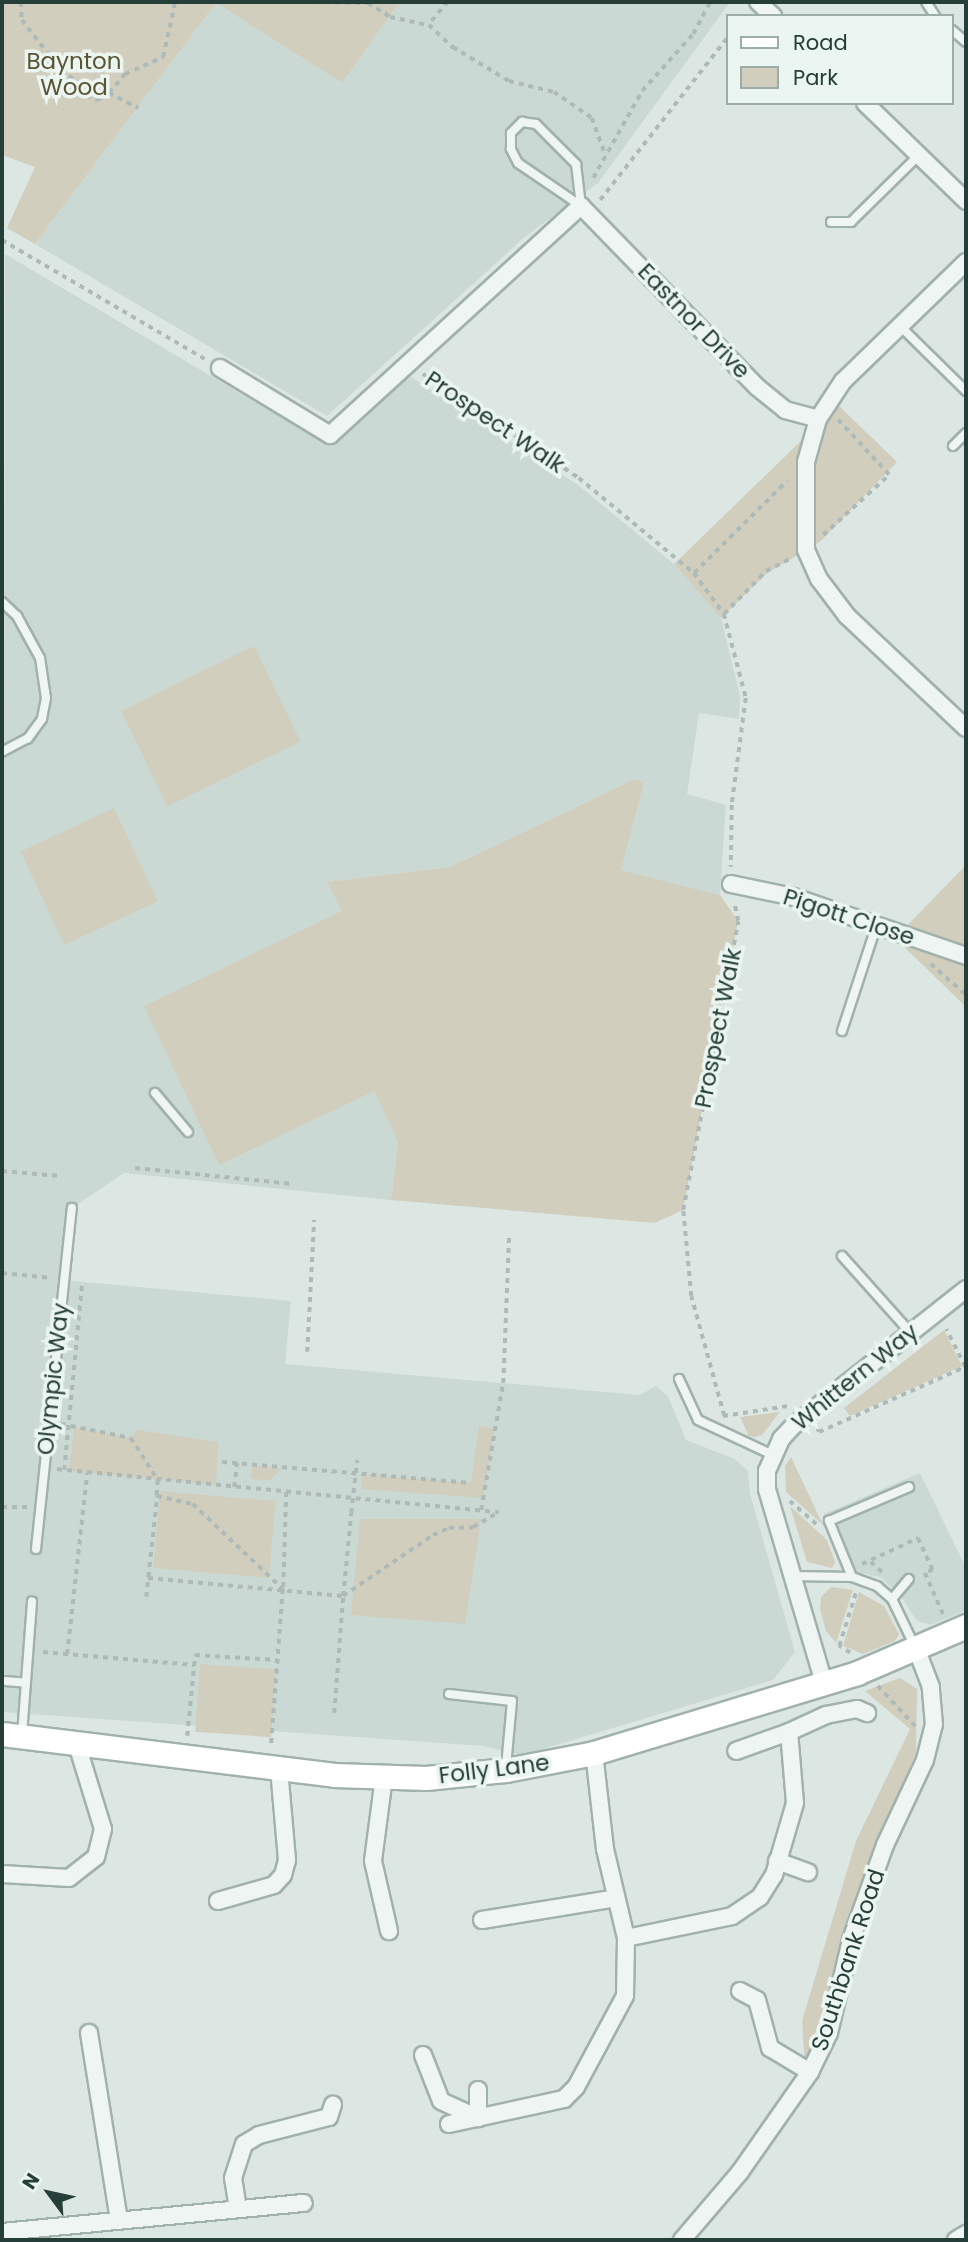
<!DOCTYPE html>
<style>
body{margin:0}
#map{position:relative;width:968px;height:2242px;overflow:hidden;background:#dce7e3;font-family:Poppins,sans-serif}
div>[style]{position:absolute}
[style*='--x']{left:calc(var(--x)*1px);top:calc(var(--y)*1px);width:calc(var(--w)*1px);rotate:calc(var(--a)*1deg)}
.built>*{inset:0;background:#cad9d4}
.green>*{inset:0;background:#d1cebd;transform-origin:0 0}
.path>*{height:3.5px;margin-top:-1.75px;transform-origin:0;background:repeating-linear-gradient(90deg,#aebab7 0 5px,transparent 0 10px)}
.roads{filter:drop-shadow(2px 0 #a1b1ac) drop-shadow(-2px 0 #a1b1ac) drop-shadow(0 2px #a1b1ac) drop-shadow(0 -2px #a1b1ac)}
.lane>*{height:8px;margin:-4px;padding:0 4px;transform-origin:4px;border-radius:4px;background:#eff5f3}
.street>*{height:16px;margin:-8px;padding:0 8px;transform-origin:8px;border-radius:8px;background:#eff5f3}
.secondary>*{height:23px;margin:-11.5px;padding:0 11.5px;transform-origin:11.5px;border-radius:11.5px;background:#fff}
.path-bridge>*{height:3.5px;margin-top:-1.75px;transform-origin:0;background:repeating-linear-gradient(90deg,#aebab7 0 5px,transparent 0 10px)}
span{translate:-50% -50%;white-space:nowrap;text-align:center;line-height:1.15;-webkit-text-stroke:7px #ebf5f1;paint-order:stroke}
.park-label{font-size:23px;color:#5a5532}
.street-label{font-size:23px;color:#253e37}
.frame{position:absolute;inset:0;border:4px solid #253e37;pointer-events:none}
.legend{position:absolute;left:726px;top:14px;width:228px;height:91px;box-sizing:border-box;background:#ebf5f1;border:2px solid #9caca7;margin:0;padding:9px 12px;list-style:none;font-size:21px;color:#253e37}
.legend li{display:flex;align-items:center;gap:14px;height:35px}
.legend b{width:35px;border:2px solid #9caca7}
.north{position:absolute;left:14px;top:2158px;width:70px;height:70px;-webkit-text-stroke:5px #ebf5f1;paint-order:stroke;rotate:303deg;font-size:19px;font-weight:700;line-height:28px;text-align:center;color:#253e37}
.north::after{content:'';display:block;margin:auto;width:24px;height:32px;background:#253e37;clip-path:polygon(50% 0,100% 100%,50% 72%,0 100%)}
</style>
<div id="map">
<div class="built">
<i style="clip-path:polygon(400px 2px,730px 2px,598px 183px,526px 236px,327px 416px,35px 244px,216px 3px,342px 83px)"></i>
<i style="clip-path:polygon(5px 254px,319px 440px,332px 442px,408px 375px,578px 485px,674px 564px,721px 618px,740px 696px,739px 719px,699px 713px,687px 794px,726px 805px,720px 895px,621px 870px,644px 783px,635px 779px,450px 867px,328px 882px,342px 911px,374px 1091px,398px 1142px,391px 1200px,124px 1173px,72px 1208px,63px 1280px,291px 1301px,285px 1364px,640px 1395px,656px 1386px,668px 1396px,686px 1440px,735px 1459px,748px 1471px,750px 1494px,795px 1652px,773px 1680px,523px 1755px,483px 1746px,2px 1712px)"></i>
<i style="clip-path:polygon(920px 1473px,966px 1568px,966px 1610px,931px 1625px,917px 1621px,900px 1595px,880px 1577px,846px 1570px,824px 1514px)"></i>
</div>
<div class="green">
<i style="clip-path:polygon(2px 2px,400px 2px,342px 83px,216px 3px,35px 244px,7px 228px,35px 167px,2px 155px)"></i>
<i style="clip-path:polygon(838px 405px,897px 462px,821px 541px,766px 574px,721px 618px,674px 564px)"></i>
<i style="left:254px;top:646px;width:106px;height:148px;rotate:64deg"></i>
<i style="clip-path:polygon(635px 779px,644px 783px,621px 870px,720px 895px,738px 921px,683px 1210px,655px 1223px,391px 1200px,398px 1142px,374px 1091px,219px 1165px,144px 1006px,342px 911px,327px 882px,450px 867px)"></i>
<i style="left:114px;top:808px;width:103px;height:103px;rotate:65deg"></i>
<i style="clip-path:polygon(966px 865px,966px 1007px,895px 938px)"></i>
<i style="clip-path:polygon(944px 1330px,962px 1366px,850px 1416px,844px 1408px)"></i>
<i style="clip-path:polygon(780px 1412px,762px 1435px,755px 1437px,749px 1436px,740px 1417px)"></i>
<i style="clip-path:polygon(479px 1426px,495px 1428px,483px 1498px,361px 1489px,362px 1474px,471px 1483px)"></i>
<i style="clip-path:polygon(74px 1427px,131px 1438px,137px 1430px,218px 1442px,216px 1485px,69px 1471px)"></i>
<i style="clip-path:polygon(791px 1457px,823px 1525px,786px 1492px,785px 1466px)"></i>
<i style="clip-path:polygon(252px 1466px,282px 1468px,270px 1480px,251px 1479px)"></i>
<i style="left:160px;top:1491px;width:116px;height:77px;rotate:5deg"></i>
<i style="clip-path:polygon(790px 1506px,827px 1540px,835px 1562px,832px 1568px,807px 1562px)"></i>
<i style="clip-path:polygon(360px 1519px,481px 1519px,465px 1624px,351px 1615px)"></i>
<i style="clip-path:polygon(831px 1587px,853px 1590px,836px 1643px,826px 1631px,820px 1609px,821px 1597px)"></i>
<i style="clip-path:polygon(859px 1592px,884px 1606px,899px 1634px,895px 1641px,863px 1654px,843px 1646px)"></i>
<i style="left:200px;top:1664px;width:76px;height:68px;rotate:4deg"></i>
<i style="clip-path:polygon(900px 1678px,917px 1689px,916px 1753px,880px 1835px,805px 2064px,802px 2021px,856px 1841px,910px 1729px,865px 1691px)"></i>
</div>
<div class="path">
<i style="--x:21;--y:2;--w:18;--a:87"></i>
<i style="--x:22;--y:20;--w:63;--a:52"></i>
<i style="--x:61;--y:70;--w:24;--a:36"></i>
<i style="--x:80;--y:84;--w:13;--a:63"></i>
<i style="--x:86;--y:96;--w:12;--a:20"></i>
<i style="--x:97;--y:100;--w:14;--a:-30"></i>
<i style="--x:109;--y:93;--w:25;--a:-50"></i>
<i style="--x:125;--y:74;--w:42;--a:-24.1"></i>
<i style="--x:163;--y:57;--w:56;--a:-77.7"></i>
<i style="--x:305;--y:2;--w:62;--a:0.9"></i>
<i style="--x:448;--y:2;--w:30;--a:130"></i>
<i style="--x:429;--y:25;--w:33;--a:43"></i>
<i style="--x:453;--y:47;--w:66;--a:31.3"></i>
<i style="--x:509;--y:81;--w:46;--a:13.7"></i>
<i style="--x:554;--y:92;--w:46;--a:34.4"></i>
<i style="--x:592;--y:118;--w:35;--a:70"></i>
<i style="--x:368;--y:3;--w:26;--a:32"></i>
<i style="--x:390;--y:17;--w:40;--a:12"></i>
<i style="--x:109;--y:93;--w:33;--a:27"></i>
<i style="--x:593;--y:178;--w:100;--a:-60.6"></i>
<i style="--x:642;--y:91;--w:76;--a:-48.2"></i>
<i style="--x:693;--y:34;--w:36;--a:-62"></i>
<i style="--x:600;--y:200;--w:207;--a:-51.9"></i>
<i style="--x:2;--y:240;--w:235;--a:30.4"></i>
<i style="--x:423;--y:374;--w:187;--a:33.7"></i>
<i style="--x:579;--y:478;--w:149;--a:39.6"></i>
<i style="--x:694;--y:573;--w:51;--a:53.8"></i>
<i style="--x:724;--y:614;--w:87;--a:75.3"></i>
<i style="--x:746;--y:698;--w:108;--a:97.5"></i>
<i style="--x:732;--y:805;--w:62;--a:90.9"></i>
<i style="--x:823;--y:535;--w:89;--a:-42.3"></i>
<i style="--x:889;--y:475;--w:75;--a:-132.8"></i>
<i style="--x:694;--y:573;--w:131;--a:-44.7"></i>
<i style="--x:724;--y:614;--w:60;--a:-45.7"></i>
<i style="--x:766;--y:571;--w:28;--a:-27"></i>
<i style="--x:931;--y:964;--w:47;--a:41.5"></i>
<i style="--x:135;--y:1168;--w:158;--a:5.8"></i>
<i style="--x:2;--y:1171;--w:58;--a:4.9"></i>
<i style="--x:2;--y:1273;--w:50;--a:5.7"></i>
<i style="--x:307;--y:1352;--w:132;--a:-87"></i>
<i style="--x:723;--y:1416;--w:66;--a:-8.7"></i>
<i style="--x:724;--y:1416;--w:124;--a:-105.4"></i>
<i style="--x:691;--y:1296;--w:86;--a:-95.3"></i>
<i style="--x:683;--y:1210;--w:294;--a:-79.2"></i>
<i style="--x:738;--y:921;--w:19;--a:-102"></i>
<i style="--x:61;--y:1424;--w:71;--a:11.3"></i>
<i style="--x:131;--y:1438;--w:50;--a:57.3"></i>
<i style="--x:158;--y:1480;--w:16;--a:94"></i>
<i style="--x:157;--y:1496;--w:37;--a:13"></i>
<i style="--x:193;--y:1504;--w:124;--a:43.4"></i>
<i style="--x:283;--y:1589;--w:159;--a:94.3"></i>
<i style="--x:818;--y:1429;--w:3;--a:72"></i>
<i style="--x:819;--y:1432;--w:160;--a:-24"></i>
<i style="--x:965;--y:1367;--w:42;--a:-116.6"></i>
<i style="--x:222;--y:1462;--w:250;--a:4.8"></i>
<i style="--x:57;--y:1469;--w:444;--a:5.6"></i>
<i style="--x:64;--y:1470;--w:187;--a:-84.5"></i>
<i style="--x:234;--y:1487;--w:24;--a:-83"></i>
<i style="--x:790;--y:1501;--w:35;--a:41"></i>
<i style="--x:2;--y:1507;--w:26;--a:0"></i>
<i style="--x:481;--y:1510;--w:129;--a:-80.2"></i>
<i style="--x:503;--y:1383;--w:149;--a:-87.7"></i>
<i style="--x:871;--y:1562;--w:15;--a:42"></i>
<i style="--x:862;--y:1564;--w:62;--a:-24.9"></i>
<i style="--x:918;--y:1538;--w:35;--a:65"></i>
<i style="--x:933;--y:1570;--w:9;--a:159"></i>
<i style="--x:925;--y:1573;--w:45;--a:66.3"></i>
<i style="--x:148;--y:1578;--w:196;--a:5.3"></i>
<i style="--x:343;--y:1596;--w:83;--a:-84.5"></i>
<i style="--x:283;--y:1587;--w:95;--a:-88.2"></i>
<i style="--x:146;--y:1597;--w:102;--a:-83.8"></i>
<i style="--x:43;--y:1652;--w:152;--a:4.9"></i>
<i style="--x:850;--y:1653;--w:13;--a:-148"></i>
<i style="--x:839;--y:1646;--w:57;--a:-72.5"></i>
<i style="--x:67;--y:1654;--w:182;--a:-83.7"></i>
<i style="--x:878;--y:1686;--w:56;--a:47.2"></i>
<i style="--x:334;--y:1713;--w:117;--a:-85.6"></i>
<i style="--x:343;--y:1596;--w:109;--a:-34.1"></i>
<i style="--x:433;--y:1535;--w:17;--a:-24"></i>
<i style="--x:449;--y:1528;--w:24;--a:-2"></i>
<i style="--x:473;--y:1527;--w:28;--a:-30"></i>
<i style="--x:187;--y:1736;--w:81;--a:-84.4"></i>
<i style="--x:195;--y:1655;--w:81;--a:3.5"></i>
</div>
<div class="roads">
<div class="lane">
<i style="--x:926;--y:2;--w:17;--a:57"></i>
<i style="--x:952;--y:30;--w:18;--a:41"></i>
<i style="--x:522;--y:122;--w:14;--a:8"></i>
<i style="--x:536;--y:124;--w:57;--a:45"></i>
<i style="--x:576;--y:164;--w:42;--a:83.2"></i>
<i style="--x:581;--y:206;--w:76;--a:-145.7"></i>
<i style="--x:518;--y:163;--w:16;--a:-117"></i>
<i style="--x:511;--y:149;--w:16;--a:-90"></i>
<i style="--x:511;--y:133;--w:16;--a:-45"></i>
<i style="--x:831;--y:222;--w:20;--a:0"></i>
<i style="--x:851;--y:222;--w:95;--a:-44.6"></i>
<i style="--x:899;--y:325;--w:94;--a:44.6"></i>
<i style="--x:953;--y:446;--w:18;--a:-45"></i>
<i style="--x:2;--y:602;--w:21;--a:43"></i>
<i style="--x:17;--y:616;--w:48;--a:61.3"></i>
<i style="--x:40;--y:658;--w:40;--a:81.5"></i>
<i style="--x:46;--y:698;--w:21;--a:101"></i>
<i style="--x:42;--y:719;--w:24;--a:126"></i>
<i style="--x:28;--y:738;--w:30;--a:152"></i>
<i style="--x:842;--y:1031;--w:113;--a:-71.9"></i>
<i style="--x:155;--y:1093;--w:51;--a:49.8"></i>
<i style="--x:842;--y:1256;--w:102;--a:48.2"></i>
<i style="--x:679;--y:1379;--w:45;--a:65.1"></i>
<i style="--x:698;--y:1420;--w:83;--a:25"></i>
<i style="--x:36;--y:1549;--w:343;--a:-84"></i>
<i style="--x:793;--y:1576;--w:59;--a:1"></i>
<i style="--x:852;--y:1577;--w:27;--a:20"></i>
<i style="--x:877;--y:1586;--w:20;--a:41"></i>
<i style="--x:892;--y:1599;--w:53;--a:64.4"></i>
<i style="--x:852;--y:1577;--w:61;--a:-112.3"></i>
<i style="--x:829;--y:1521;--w:87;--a:-23"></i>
<i style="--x:892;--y:1599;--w:26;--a:-50"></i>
<i style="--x:5;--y:1681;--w:21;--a:5"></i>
<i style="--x:449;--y:1694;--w:63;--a:6.3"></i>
<i style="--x:512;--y:1701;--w:66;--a:95.2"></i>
<i style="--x:22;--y:1735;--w:134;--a:-85.7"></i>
</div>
<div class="street">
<i style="--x:758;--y:2;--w:21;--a:43"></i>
<i style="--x:865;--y:103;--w:141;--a:44.1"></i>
<i style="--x:966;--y:262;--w:171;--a:135.9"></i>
<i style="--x:843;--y:381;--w:45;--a:123.3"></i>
<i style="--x:818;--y:419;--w:45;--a:105.6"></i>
<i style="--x:806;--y:462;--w:88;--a:90"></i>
<i style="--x:806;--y:550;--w:32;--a:66"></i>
<i style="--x:819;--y:579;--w:46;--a:52.9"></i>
<i style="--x:847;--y:616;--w:163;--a:43.3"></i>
<i style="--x:220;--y:368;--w:129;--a:31.3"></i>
<i style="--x:330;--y:435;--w:340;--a:-42.4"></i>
<i style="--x:581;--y:206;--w:252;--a:45.8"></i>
<i style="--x:757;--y:387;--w:36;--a:39"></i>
<i style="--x:785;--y:410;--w:34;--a:15"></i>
<i style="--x:731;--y:884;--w:64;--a:11.7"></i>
<i style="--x:794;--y:897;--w:182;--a:18.9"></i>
<i style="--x:824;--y:1683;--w:202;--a:-106.4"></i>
<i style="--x:767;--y:1489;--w:18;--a:-90"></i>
<i style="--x:767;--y:1471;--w:35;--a:-66"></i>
<i style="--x:781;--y:1439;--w:19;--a:-47"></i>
<i style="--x:794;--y:1425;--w:219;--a:-38.3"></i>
<i style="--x:789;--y:1732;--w:41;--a:-24.7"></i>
<i style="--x:826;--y:1715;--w:32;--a:-11"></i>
<i style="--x:857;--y:1709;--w:11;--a:22"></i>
<i style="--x:384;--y:1777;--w:85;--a:97.5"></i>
<i style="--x:373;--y:1861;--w:72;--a:77.1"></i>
<i style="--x:777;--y:1861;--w:33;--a:20"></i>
<i style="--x:2;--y:1874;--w:67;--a:3.4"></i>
<i style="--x:69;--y:1878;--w:34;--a:-38"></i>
<i style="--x:96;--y:1857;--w:29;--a:-76"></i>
<i style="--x:103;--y:1829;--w:92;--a:-107.1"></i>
<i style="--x:218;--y:1901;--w:58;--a:-15.9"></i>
<i style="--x:274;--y:1885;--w:13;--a:-48"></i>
<i style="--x:283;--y:1875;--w:16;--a:-75"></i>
<i style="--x:287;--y:1860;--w:92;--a:-95"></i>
<i style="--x:482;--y:1920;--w:136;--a:-9.3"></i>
<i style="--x:626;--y:1938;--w:108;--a:-11.7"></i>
<i style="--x:732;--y:1916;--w:34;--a:-34"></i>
<i style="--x:760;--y:1897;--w:26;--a:-58"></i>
<i style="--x:774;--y:1875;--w:75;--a:-73.7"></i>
<i style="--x:795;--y:1803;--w:71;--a:-94.8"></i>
<i style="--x:789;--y:1732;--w:56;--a:160.3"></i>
<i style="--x:740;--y:1991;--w:19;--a:28"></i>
<i style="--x:757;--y:2000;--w:50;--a:74.8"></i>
<i style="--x:770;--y:2048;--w:47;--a:31"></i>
<i style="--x:89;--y:2033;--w:189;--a:80.9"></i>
<i style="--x:423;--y:2055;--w:49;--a:68.6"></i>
<i style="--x:441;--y:2101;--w:41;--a:24.7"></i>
<i style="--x:478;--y:2118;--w:28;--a:-90"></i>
<i style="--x:449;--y:2124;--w:118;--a:-12.3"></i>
<i style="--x:564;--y:2099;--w:17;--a:-45"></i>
<i style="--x:576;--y:2087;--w:103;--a:-61.7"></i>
<i style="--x:625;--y:1996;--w:58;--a:-89"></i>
<i style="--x:626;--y:1938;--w:91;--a:-103.3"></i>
<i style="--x:605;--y:1849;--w:97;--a:-96.5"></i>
<i style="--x:238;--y:2209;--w:31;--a:-99"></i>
<i style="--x:233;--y:2178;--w:36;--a:-72"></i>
<i style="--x:244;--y:2144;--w:17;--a:-31"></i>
<i style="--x:259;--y:2135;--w:72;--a:-14.4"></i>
<i style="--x:329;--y:2117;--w:13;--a:-72"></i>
<i style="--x:2;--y:2232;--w:303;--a:-5.5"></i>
<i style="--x:682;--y:2240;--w:89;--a:-49.5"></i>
<i style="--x:740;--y:2172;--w:122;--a:-55"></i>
<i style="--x:810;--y:2072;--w:43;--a:-64"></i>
<i style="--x:829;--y:2033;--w:96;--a:-76.7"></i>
<i style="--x:851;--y:1940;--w:101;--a:-70.3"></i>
<i style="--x:885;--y:1845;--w:94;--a:-64.8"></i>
<i style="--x:925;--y:1760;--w:36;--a:-76"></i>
<i style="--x:934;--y:1725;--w:38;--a:-95"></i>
<i style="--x:931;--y:1687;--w:40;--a:-111"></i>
<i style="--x:956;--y:2240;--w:12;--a:-31"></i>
</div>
<div class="secondary">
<i style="--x:2;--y:1734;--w:335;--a:7"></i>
<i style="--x:334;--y:1775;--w:92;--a:1.9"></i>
<i style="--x:426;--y:1778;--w:80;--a:-5.7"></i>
<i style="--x:506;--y:1770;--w:90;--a:-10.9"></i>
<i style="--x:594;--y:1753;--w:275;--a:-16.9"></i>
<i style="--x:857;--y:1673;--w:119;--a:-23.3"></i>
</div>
</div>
<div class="path-bridge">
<i style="--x:351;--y:1513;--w:53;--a:-83.5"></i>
</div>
<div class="park-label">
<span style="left:74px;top:74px">Baynton<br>Wood</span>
</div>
<div class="street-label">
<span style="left:694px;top:321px;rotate:46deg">Eastnor Drive</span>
<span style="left:495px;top:422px;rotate:34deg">Prospect Walk</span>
<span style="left:849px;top:917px;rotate:18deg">Pigott Close</span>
<span style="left:718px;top:1028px;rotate:-79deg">Prospect Walk</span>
<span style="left:855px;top:1377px;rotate:-39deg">Whittern Way</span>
<span style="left:53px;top:1379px;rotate:-84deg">Olympic Way</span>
<span style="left:494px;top:1769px;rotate:-7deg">Folly Lane</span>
<span style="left:848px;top:1960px;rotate:-72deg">Southbank Road</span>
</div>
<div class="frame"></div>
<ul class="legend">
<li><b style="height:9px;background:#fff"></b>Road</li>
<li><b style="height:19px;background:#d1cebd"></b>Park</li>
</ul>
<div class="north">N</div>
</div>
